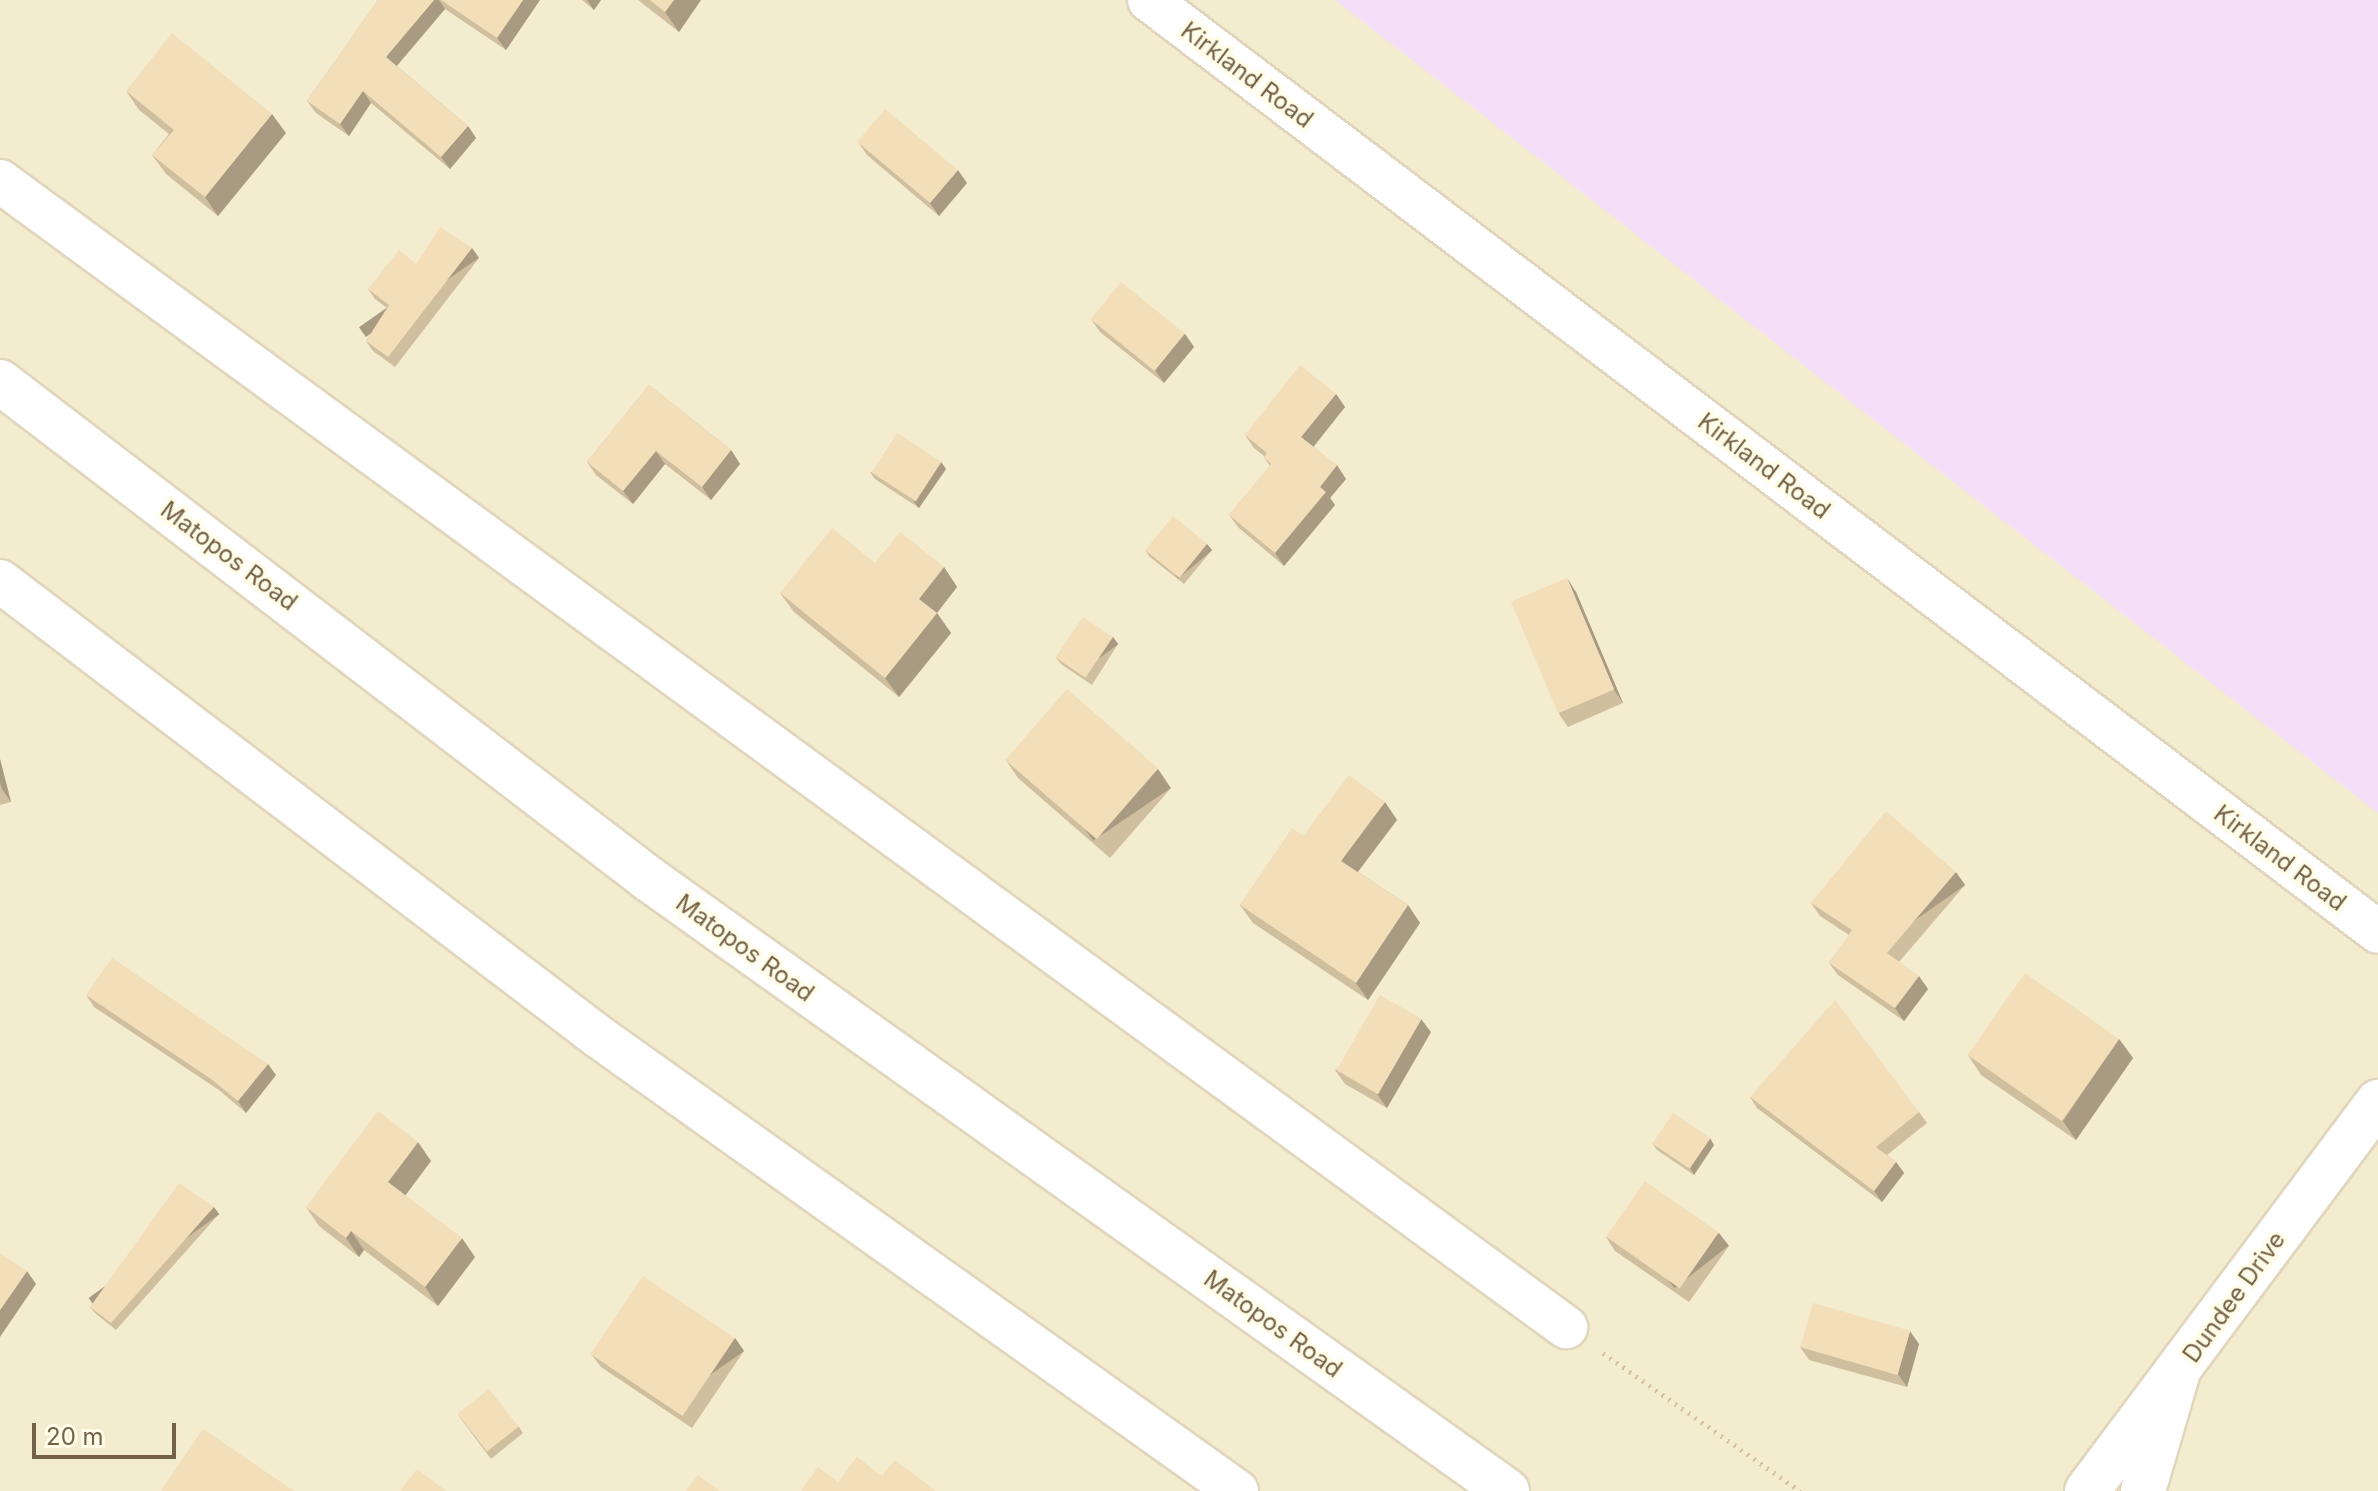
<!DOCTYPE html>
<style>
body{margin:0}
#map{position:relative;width:2378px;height:1491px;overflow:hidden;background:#fcf9e1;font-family:Inter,sans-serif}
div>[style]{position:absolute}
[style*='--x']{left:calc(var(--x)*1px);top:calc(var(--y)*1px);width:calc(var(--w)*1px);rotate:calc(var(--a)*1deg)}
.residential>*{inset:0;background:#f4eccf;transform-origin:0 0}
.education>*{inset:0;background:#f5def8}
.path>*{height:5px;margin-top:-2.5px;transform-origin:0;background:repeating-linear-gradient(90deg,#d7c19c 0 2px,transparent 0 8px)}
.roads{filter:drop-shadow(2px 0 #e1d6bd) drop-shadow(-2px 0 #e1d6bd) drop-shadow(0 2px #e1d6bd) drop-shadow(0 -2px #e1d6bd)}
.minor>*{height:42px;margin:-21px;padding:0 21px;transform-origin:21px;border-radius:21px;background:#fff}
.tertiary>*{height:44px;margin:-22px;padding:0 22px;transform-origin:22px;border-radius:22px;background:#fff}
.secondary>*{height:44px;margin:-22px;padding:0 22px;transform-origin:22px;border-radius:22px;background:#fff}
.wall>*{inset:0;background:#d0bf9e}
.shaded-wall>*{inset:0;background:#a99b81;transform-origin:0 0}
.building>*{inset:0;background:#f2deb8;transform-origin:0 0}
span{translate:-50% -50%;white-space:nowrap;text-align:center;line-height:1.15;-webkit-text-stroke:7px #fffce8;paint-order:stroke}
.street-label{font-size:24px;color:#746248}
.scale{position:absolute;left:32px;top:1423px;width:144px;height:36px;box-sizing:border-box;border:4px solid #746248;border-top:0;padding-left:10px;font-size:24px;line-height:28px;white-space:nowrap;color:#746248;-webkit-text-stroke:6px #fffce8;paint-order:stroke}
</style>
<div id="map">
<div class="residential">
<i style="left:0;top:0;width:2378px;height:1491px"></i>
</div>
<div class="education">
<i style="clip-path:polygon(1335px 0,2378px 0,2378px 813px)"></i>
</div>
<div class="path">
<i style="--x:1603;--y:1353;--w:241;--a:35"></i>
</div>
<div class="roads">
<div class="minor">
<i style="--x:1149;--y:0;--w:1542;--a:37.17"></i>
<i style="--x:0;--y:181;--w:1941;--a:36.2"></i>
<i style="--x:0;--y:581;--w:753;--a:37.28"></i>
<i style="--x:599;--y:1037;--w:783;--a:35.44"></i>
</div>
<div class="tertiary">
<i style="--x:2087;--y:1491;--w:486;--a:-53.2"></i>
</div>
<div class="secondary">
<i style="--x:0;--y:382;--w:817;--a:37.44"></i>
<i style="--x:649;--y:879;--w:1054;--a:35.5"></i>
<i style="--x:2143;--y:1491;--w:121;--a:-73.7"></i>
</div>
</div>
<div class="wall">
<i style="clip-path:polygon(378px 0,540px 0,506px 50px,445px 9px,397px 66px,468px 126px,476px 138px,450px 169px,371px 103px,349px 136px,316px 113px,307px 101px)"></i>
<i style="clip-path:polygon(582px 0,601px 0,594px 10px)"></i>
<i style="clip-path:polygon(638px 0,701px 0,679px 32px)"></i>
<i style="clip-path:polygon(126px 91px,286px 133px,218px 216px,166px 174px,152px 155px,169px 134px,139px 110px)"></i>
<i style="clip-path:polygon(858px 142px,967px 183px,939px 216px,867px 155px)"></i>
<i style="clip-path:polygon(472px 248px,479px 258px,395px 367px,373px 351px,366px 341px,387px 308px,375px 299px,368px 289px,416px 264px)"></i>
<i style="clip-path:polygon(1091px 319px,1185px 334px,1194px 347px,1164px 383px,1100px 332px)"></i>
<i style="clip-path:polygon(649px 385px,731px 450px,740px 464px,711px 500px,665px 464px,633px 504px,596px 475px,587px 462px)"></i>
<i style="clip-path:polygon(1336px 394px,1345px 407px,1313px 446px,1346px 479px,1330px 498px,1335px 505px,1284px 566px,1239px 528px,1229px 515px,1270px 466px,1264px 457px,1264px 456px,1254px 448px,1245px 435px)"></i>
<i style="clip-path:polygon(941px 462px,946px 469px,919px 508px,875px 479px,870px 472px)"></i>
<i style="clip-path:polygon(1207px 544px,1212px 550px,1184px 584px,1150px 557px,1145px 550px)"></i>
<i style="clip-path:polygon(875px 563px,944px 567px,957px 587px,937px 613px,951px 633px,899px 697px,794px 612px,780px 593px)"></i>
<i style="clip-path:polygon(1576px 592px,1623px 703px,1568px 727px,1559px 714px)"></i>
<i style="clip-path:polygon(1113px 637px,1118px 644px,1092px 685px,1061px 664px,1056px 658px)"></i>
<i style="clip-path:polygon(0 759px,11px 802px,0 805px)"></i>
<i style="clip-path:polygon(1005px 759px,1171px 788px,1110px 858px,1018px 778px)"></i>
<i style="clip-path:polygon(1385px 802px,1397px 820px,1358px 872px,1408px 905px,1420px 923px,1368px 1000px,1253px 923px,1240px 905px,1303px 836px)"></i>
<i style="clip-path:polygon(1965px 885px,1899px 962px,1928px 989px,1904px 1021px,1838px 975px,1829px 963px,1849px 935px,1820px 916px,1811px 903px)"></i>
<i style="clip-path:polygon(86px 995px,276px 1075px,246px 1113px,219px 1090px,94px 1007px)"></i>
<i style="clip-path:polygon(1431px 1032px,1387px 1108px,1345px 1084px,1335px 1070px)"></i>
<i style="clip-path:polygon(2119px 1039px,2133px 1058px,2076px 1140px,1981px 1075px,1968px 1055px)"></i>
<i style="clip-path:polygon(1750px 1097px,1919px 1112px,1927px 1123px,1887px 1155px,1896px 1162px,1904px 1173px,1882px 1202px,1757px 1108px)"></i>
<i style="clip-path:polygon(1652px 1143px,1714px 1145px,1694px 1175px,1657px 1150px)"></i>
<i style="clip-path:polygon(431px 1161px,405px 1196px,475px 1257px,438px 1306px,364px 1250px,359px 1257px,319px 1226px,306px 1207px)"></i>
<i style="clip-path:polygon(219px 1214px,116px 1330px,95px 1313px,90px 1307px)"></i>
<i style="clip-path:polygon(1606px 1237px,1729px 1246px,1689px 1302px,1615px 1251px)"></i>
<i style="clip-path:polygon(735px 1338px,744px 1351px,692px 1428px,601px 1367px,591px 1354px)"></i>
<i style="clip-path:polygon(1919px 1344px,1907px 1387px,1809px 1360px,1800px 1347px)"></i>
<i style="clip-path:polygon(458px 1415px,519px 1427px,523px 1433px,491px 1459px)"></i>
</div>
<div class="shaded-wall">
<i style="clip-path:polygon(434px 0,439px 0,445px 9px,394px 69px,386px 57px)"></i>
<i style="clip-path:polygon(523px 0,540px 0,506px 50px,497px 38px)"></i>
<i style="clip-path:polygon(587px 0,601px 0,594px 10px)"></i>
<i style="clip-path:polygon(674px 0,701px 0,679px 32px,665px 12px)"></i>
<i style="clip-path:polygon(363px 91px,371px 103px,349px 136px,340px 124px)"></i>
<i style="clip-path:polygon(272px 114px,286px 133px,218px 216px,205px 197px)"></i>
<i style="clip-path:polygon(468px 126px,476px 138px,450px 169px,441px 157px)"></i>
<i style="clip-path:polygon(958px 170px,967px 183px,939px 216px,930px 203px)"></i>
<i style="left:472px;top:248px;width:12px;height:138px;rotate:55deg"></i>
<i style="clip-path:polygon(1185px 334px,1194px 347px,1164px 383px,1155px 370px)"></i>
<i style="clip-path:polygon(1336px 394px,1345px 407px,1311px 450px,1301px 437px)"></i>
<i style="clip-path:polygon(731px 450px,740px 464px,711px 500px,702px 487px)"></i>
<i style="clip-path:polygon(656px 451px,665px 464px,633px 504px,623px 491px)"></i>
<i style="clip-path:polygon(941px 462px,946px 469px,919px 508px,914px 502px)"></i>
<i style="clip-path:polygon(1337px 465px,1346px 479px,1330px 498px,1335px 505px,1284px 566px,1275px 553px,1320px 487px)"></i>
<i style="left:1207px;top:544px;width:8px;height:44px;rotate:50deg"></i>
<i style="clip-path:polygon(944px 567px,957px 587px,933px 618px,919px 599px)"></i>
<i style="clip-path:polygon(1567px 578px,1576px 592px,1623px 703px,1614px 690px)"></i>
<i style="clip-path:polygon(937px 613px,951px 633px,899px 697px,885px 678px)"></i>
<i style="left:1113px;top:637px;width:9px;height:49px;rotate:54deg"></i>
<i style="clip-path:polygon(0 759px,11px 802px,2px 789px,0 783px)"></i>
<i style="left:1158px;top:769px;width:23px;height:94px;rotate:56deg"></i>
<i style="clip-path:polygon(1385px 802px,1397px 820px,1353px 878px,1341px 861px)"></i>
<i style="left:1956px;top:872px;width:16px;height:106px;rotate:55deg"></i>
<i style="clip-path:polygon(1408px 905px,1420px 923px,1368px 1000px,1356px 983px)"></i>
<i style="clip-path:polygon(1919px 976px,1928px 989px,1904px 1021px,1895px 1008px)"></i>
<i style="clip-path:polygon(1421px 1019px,1431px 1032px,1387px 1108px,1377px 1094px)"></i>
<i style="clip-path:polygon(2119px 1039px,2133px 1058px,2076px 1140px,2063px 1121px)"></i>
<i style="clip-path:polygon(268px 1064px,276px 1075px,246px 1113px,238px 1101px)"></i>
<i style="clip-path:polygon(1710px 1138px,1714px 1145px,1694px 1175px,1690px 1168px)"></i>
<i style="clip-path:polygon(418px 1142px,431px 1161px,401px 1201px,388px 1182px)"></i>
<i style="clip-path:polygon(1896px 1162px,1904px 1173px,1882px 1202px,1874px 1191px)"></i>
<i style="left:214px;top:1207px;width:9px;height:155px;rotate:54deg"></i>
<i style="clip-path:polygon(351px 1231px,364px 1250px,359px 1257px,346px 1238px)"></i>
<i style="left:1719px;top:1233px;width:16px;height:69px;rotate:52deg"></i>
<i style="clip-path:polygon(462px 1238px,475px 1257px,438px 1306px,425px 1287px)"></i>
<i style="clip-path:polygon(27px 1271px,36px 1284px,0 1337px,0 1310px)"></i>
<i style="clip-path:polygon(1910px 1331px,1919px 1344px,1907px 1387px,1898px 1374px)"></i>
<i style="left:735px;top:1338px;width:16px;height:93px;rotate:55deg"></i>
</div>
<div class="building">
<i style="clip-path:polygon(378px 0,434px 0,386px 57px,468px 126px,441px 157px,363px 91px,340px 124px,307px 101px)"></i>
<i style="clip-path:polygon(441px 0,523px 0,497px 38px)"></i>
<i style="clip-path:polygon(650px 0,674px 0,665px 12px)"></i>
<i style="clip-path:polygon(172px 33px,272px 114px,205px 197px,152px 155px,174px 130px,126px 91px)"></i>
<i style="left:885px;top:109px;width:95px;height:43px;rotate:40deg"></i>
<i style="clip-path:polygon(440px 227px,472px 248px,388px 357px,366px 341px,389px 305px,368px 289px,399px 250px,416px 264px)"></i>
<i style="left:1121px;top:282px;width:82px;height:48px;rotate:39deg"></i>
<i style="clip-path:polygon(1300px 365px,1336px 394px,1301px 437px,1337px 465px,1320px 487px,1326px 492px,1275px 553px,1229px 515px,1271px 464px,1264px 457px,1267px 453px,1245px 435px)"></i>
<i style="clip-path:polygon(649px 385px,731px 450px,702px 487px,656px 451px,623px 491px,587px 462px)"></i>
<i style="left:897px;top:433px;width:53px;height:47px;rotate:33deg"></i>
<i style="left:1173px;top:516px;width:44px;height:44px;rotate:39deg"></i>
<i style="clip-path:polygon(832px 528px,875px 563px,900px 532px,944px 567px,919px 599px,937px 613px,885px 678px,780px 593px)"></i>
<i style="left:1567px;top:578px;width:121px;height:61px;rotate:67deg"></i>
<i style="left:1083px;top:617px;width:36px;height:49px;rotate:34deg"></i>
<i style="left:1067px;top:689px;width:121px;height:94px;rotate:41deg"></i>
<i style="clip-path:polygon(1349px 775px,1385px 802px,1341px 861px,1408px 905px,1356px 983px,1240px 905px,1292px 828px,1303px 836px)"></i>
<i style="clip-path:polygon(1886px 811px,1956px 872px,1887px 953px,1919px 976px,1895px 1008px,1829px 963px,1852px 930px,1811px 903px)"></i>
<i style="clip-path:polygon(112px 958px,268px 1064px,238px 1101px,211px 1079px,86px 995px)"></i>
<i style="left:2025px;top:973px;width:115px;height:100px;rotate:35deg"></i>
<i style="left:1380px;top:995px;width:48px;height:87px;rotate:30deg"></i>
<i style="clip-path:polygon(1835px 1000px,1919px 1112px,1876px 1147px,1896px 1162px,1874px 1191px,1750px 1097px)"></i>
<i style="clip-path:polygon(378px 1111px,418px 1142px,388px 1182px,462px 1238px,425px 1287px,351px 1231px,346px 1238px,306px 1207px)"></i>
<i style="left:1673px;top:1113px;width:45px;height:37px;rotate:34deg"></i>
<i style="left:1645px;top:1181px;width:90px;height:68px;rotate:35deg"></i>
<i style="clip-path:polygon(179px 1183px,214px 1207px,111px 1323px,90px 1307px)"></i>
<i style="clip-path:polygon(0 1253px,27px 1271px,0 1310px)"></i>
<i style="left:643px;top:1276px;width:111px;height:94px;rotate:34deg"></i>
<i style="left:1813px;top:1303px;width:101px;height:46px;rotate:16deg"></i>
<i style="left:489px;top:1389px;width:48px;height:40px;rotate:52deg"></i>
<i style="clip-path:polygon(203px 1429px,294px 1491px,161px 1491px)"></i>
<i style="clip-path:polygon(857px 1457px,882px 1476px,895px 1460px,936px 1491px,801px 1491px,818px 1467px,838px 1482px)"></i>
<i style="clip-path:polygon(417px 1469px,446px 1491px,400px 1491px)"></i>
<i style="clip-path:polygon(698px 1475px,720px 1491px,686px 1491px)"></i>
</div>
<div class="street-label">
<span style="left:1247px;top:75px;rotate:37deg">Kirkland Road</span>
<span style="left:1764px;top:466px;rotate:37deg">Kirkland Road</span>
<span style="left:229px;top:556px;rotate:37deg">Matopos Road</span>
<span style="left:2280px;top:858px;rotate:37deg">Kirkland Road</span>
<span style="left:745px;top:948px;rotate:36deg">Matopos Road</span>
<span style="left:2234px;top:1297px;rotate:-54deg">Dundee Drive</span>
<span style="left:1273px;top:1324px;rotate:36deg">Matopos Road</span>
</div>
<div class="scale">20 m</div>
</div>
